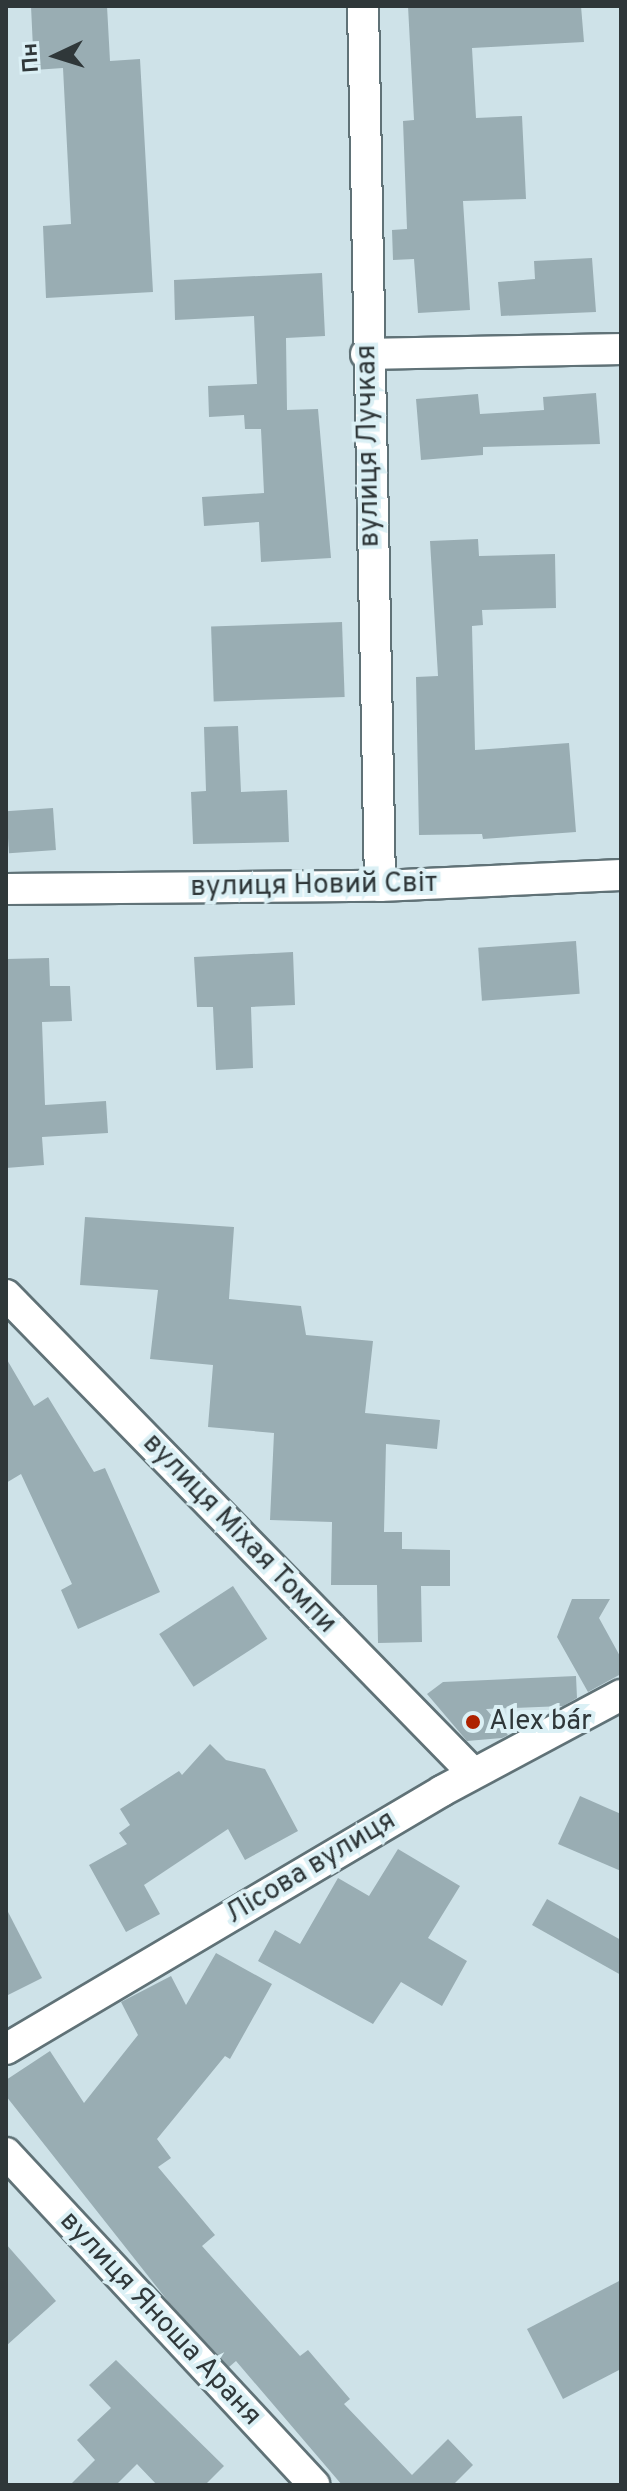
<!DOCTYPE html>
<meta charset="utf-8">
<style>
body{margin:0}
#map{position:relative;width:627px;height:2491px;overflow:hidden;background:#cee2e8;font-family:Overpass,sans-serif}
div>[style]{position:absolute}
[style*='--x']{left:calc(var(--x)*1px);top:calc(var(--y)*1px);width:calc(var(--w)*1px);rotate:calc(var(--a)*1deg)}
.building>*{inset:0;background:#99adb3;transform-origin:0 0}
.roads{filter:drop-shadow(2px 0 #607277) drop-shadow(-2px 0 #607277) drop-shadow(0 2px #607277) drop-shadow(0 -2px #607277)}
.street>*{height:30px;margin:-15px;padding:0 15px;transform-origin:15px;border-radius:15px;background:#fff}
.dots>*{width:22px;height:22px;translate:-50% -50%;box-sizing:border-box;border:4px solid #dbf0f5;border-radius:50%}
span{translate:-50% -50%;white-space:nowrap;text-align:center;line-height:1.15;-webkit-text-stroke:8px #dbf0f5;paint-order:stroke}
.street-label{font-size:28px;color:#2f3739}
.poi-label{font-size:28px;color:#2f3739}
.left{translate:0 -50%;text-align:left}
.frame{position:absolute;inset:0;border:8px solid #2f3739;pointer-events:none}
.north{position:absolute;left:16px;top:16px;width:80px;height:80px;-webkit-text-stroke:6px #dbf0f5;paint-order:stroke;rotate:266deg;font-size:22px;font-weight:700;line-height:32px;text-align:center;color:#2f3739}
.north::after{content:'';display:block;margin:auto;width:28px;height:36px;background:#2f3739;clip-path:polygon(50% 0,100% 100%,50% 72%,0 100%)}
</style>
<div id="map">
<div class="building">
<i style="clip-path:polygon(31px 6px,107px 6px,110px 61px,140px 59px,153px 292px,46px 298px,43px 226px,71px 224px,63px 68px,34px 70px)"></i>
<i style="clip-path:polygon(408px 6px,581px 6px,584px 42px,472px 48px,476px 118px,522px 116px,526px 199px,463px 201px,470px 310px,418px 313px,414px 259px,393px 260px,392px 230px,407px 229px,403px 121px,414px 120px)"></i>
<i style="clip-path:polygon(592px 258px,596px 312px,501px 316px,498px 282px,535px 279px,534px 261px)"></i>
<i style="clip-path:polygon(322px 273px,325px 336px,286px 338px,287px 410px,318px 409px,331px 558px,261px 562px,259px 522px,204px 526px,202px 497px,264px 493px,261px 429px,245px 429px,244px 415px,209px 417px,208px 386px,257px 384px,254px 316px,175px 320px,174px 280px)"></i>
<i style="clip-path:polygon(596px 393px,600px 444px,483px 447px,483px 455px,421px 460px,416px 399px,478px 394px,480px 414px,544px 410px,543px 397px)"></i>
<i style="clip-path:polygon(478px 539px,479px 556px,555px 554px,556px 608px,482px 610px,483px 625px,472px 626px,475px 750px,569px 743px,576px 832px,483px 839px,482px 834px,419px 835px,416px 677px,438px 676px,430px 541px)"></i>
<i style="left:342px;top:622px;width:75px;height:131px;rotate:88deg"></i>
<i style="clip-path:polygon(238px 726px,241px 792px,287px 790px,289px 842px,193px 844px,191px 792px,206px 791px,204px 727px)"></i>
<i style="left:53px;top:808px;width:42px;height:47px;rotate:86deg"></i>
<i style="left:576px;top:941px;width:53px;height:98px;rotate:86deg"></i>
<i style="clip-path:polygon(293px 952px,295px 1005px,251px 1007px,253px 1068px,216px 1070px,213px 1007px,197px 1007px,194px 957px)"></i>
<i style="clip-path:polygon(49px 958px,50px 986px,70px 986px,72px 1021px,42px 1022px,45px 1105px,106px 1101px,108px 1133px,42px 1137px,44px 1165px,6px 1168px,6px 959px)"></i>
<i style="clip-path:polygon(85px 1217px,234px 1227px,229px 1299px,301px 1306px,306px 1335px,373px 1341px,365px 1413px,440px 1420px,437px 1449px,386px 1444px,384px 1532px,402px 1532px,402px 1549px,450px 1550px,450px 1586px,421px 1586px,422px 1642px,378px 1643px,377px 1585px,331px 1585px,332px 1522px,270px 1520px,274px 1433px,208px 1427px,213px 1365px,150px 1359px,158px 1290px,80px 1285px)"></i>
<i style="clip-path:polygon(6px 1358px,34px 1406px,48px 1397px,94px 1472px,105px 1468px,160px 1592px,78px 1629px,61px 1590px,72px 1584px,21px 1474px,6px 1483px)"></i>
<i style="left:233px;top:1586px;width:63px;height:88px;rotate:57deg"></i>
<i style="clip-path:polygon(572px 1599px,610px 1599px,599px 1618px,621px 1658px,621px 1674px,588px 1692px,557px 1637px)"></i>
<i style="clip-path:polygon(576px 1676px,577px 1698px,563px 1706px,486px 1709px,508px 1735px,502px 1738px,467px 1741px,427px 1694px,443px 1682px)"></i>
<i style="clip-path:polygon(210px 1744px,226px 1760px,265px 1769px,298px 1831px,245px 1860px,228px 1829px,144px 1885px,160px 1914px,126px 1932px,89px 1865px,127px 1844px,119px 1833px,130px 1825px,120px 1809px,179px 1771px,182px 1775px)"></i>
<i style="clip-path:polygon(580px 1796px,621px 1814px,621px 1871px,558px 1844px)"></i>
<i style="clip-path:polygon(398px 1849px,460px 1886px,428px 1938px,467px 1961px,442px 2006px,401px 1982px,373px 2024px,258px 1961px,275px 1930px,300px 1944px,338px 1878px,369px 1896px)"></i>
<i style="clip-path:polygon(547px 1899px,621px 1940px,621px 1975px,532px 1925px)"></i>
<i style="clip-path:polygon(6px 1908px,42px 1978px,6px 1996px)"></i>
<i style="clip-path:polygon(216px 1953px,272px 1984px,230px 2059px,225px 2056px,157px 2139px,171px 2158px,158px 2167px,215px 2235px,202px 2246px,300px 2356px,308px 2350px,350px 2399px,344px 2404px,412px 2475px,448px 2439px,473px 2465px,453px 2485px,342px 2485px,236px 2361px,229px 2367px,171px 2305px,6px 2096px,6px 2080px,50px 2051px,84px 2103px,138px 2035px,121px 2002px,171px 1976px,186px 2005px)"></i>
<i style="clip-path:polygon(6px 2244px,56px 2301px,6px 2346px)"></i>
<i style="clip-path:polygon(621px 2280px,621px 2369px,563px 2399px,527px 2329px)"></i>
<i style="clip-path:polygon(116px 2360px,224px 2466px,205px 2485px,157px 2485px,137px 2464px,116px 2485px,70px 2485px,95px 2460px,77px 2440px,111px 2408px,89px 2385px)"></i>
</div>
<div class="roads">
<div class="street">
<i style="--x:363;--y:6;--w:880;--a:88.89"></i>
<i style="--x:366;--y:354;--w:255;--a:-1.1"></i>
<i style="--x:6;--y:889;--w:374;--a:-0.5"></i>
<i style="--x:380;--y:886;--w:241;--a:-2.6"></i>
<i style="--x:6;--y:1295;--w:668;--a:45.67"></i>
<i style="--x:6;--y:2049;--w:507;--a:-30.61"></i>
<i style="--x:442;--y:1791;--w:203;--a:-28.2"></i>
<i style="--x:6;--y:2153;--w:453;--a:47.1"></i>
</div>
</div>
<div class="dots">
<i style="left:473px;top:1722px;background:#ae2200"></i>
</div>
<div class="street-label">
<span style="left:369px;top:446px;rotate:-91deg">вулиця Лучкая</span>
<span style="left:314px;top:886px;rotate:-1deg">вулиця Новий Світ</span>
<span style="left:239px;top:1534px;rotate:46deg">вулиця Міхая Томпи</span>
<span style="left:311px;top:1868px;rotate:-31deg">Лісова вулиця</span>
<span style="left:160px;top:2319px;rotate:47deg">вулиця Яноша Араня</span>
</div>
<div class="poi-label">
<span class="left" style="left:489px;top:1722px">Alex bár</span>
</div>
<div class="frame"></div>
<div class="north">Пн</div>
</div>
